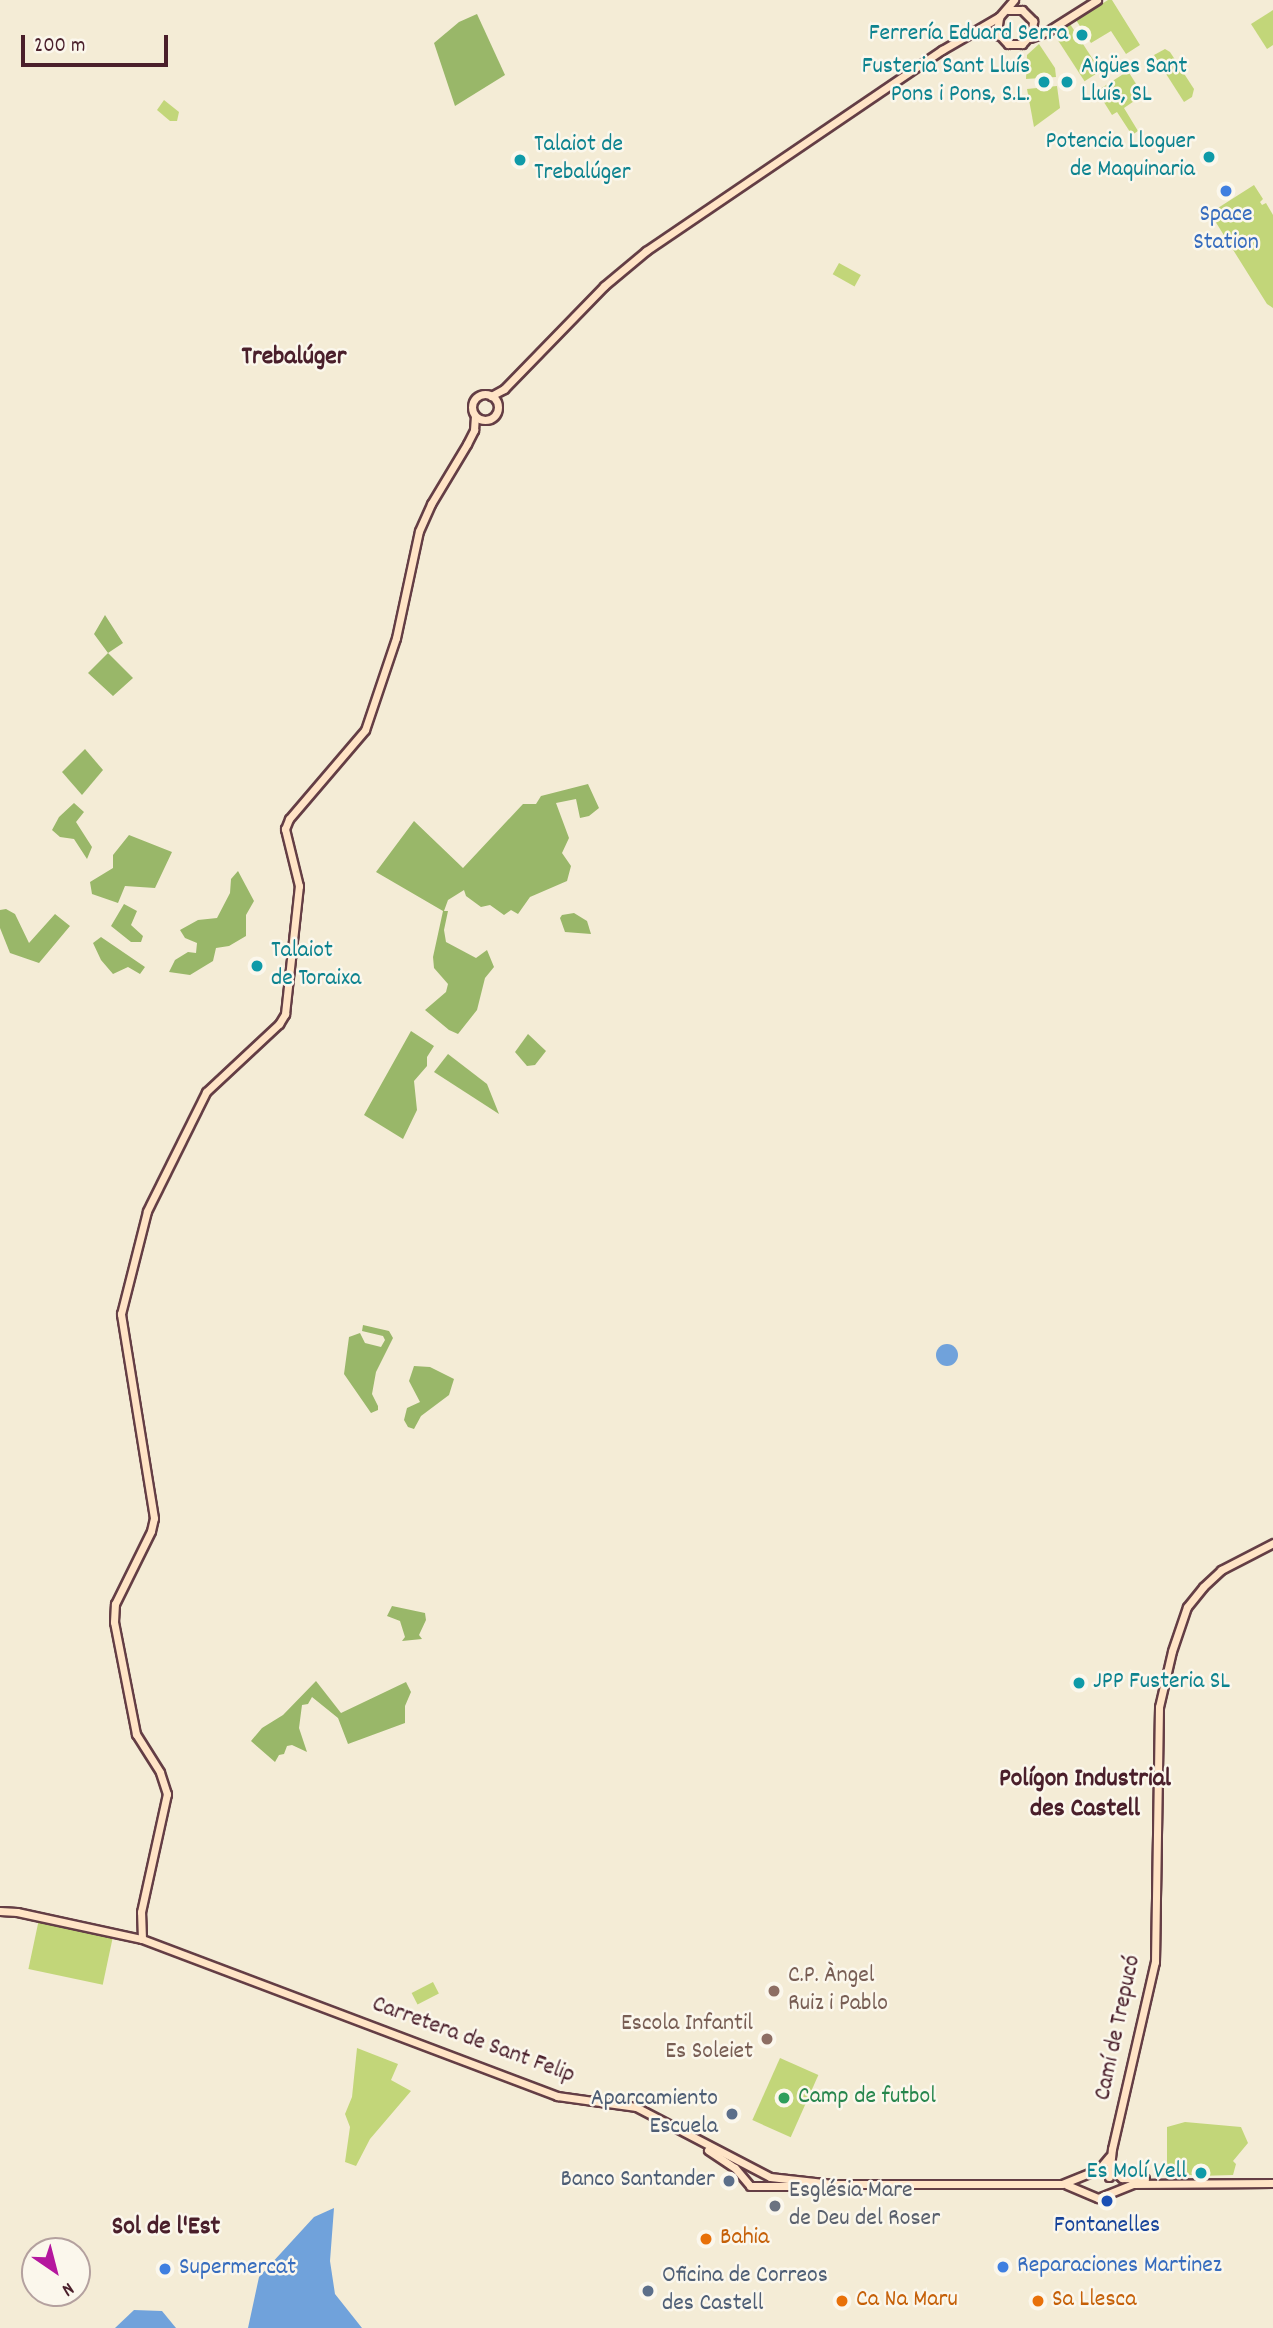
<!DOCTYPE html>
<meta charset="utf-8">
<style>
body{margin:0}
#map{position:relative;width:1273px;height:2328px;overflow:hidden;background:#f4ecd6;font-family:Dekko,sans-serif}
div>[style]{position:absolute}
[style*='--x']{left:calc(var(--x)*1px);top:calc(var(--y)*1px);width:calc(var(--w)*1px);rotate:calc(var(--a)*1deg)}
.green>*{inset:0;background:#c2d679;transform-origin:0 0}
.forest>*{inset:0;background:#99b769}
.water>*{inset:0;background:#70a2db}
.round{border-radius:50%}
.roads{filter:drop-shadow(2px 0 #643e45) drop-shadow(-2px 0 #643e45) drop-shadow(0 2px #643e45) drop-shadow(0 -2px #643e45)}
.secondary>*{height:7px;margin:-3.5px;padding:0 3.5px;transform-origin:3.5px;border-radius:3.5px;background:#ffe4c6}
.secondary>.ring{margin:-3.5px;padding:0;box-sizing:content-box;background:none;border:7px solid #ffe4c6;border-radius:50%}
.dots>*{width:19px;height:19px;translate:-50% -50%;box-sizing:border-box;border:4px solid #fbf7ec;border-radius:50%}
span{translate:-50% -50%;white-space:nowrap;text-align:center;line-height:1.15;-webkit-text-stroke:5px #fbf7ec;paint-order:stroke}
.culture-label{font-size:24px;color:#0d838f}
.right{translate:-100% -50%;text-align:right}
.left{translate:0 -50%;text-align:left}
.shop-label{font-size:24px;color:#366cbe}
.education-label{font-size:24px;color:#785e54}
.street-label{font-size:24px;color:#4a1f2b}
.leisure-label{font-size:24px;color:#27864d}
.service-label{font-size:24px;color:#4e5e75}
.worship-label{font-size:24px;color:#5b616d}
.transit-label{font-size:24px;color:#164399}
.food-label{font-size:24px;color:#c56008}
.neighbourhood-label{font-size:26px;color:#4a1f2b;font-weight:700}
.north{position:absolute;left:21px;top:2237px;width:70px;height:70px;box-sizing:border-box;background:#fbf7ec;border:2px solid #b4a19f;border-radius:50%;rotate:145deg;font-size:19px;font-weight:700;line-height:28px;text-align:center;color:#4a1f2b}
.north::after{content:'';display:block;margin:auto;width:24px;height:32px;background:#b5179e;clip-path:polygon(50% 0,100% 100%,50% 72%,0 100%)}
.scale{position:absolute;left:21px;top:35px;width:147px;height:32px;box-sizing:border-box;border:4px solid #4a1f2b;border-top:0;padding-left:9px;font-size:21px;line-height:24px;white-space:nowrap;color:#4a1f2b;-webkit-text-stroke:5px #fbf7ec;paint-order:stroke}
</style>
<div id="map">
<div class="green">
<i style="clip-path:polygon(1108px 0,1112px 0,1140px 45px,1126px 54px,1111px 31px,1091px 43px,1076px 20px)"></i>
<i style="clip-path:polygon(1273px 10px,1273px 45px,1267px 49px,1251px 24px)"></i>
<i style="left:1070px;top:24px;width:56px;height:19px;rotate:57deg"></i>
<i style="clip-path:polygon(1039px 44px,1055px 68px,1056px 77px,1026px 79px,1027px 55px)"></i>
<i style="clip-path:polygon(1165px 49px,1170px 52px,1194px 89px,1192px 97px,1184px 102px,1154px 55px)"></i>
<i style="clip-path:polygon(1128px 71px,1143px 95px,1124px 108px,1138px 131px,1132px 135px,1117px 112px,1112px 115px,1097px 91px)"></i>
<i style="clip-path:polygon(1057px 86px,1060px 108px,1034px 127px,1027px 89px)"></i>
<i style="clip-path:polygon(164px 100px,179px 112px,177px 121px,170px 121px,157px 110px)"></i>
<i style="clip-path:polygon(1254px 185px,1263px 199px,1260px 202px,1262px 205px,1266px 203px,1273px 215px,1273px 308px,1267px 304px,1210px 213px)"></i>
<i style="left:839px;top:263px;width:25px;height:13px;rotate:29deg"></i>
<i style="left:39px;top:1919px;width:76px;height:51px;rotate:12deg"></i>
<i style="left:433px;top:1982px;width:13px;height:24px;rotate:63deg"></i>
<i style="clip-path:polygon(357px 2048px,398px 2064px,391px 2080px,411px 2091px,370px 2139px,356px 2166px,345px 2162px,350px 2127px,345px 2114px,352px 2097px)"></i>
<i style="left:780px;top:2058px;width:42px;height:68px;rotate:24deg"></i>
<i style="clip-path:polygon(1185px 2122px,1241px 2127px,1248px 2143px,1233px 2161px,1236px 2164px,1233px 2175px,1199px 2176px,1167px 2172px,1167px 2127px)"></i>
</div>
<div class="forest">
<i style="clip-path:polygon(477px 14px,505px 75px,455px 106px,434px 43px,459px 22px)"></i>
<i style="clip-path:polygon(105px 615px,123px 643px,108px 653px,133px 678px,113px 696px,88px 673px,108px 653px,94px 634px)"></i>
<i style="clip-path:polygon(85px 749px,103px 770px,82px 795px,62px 772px)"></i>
<i style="clip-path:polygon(588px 784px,599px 808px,589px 816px,580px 818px,576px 799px,556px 803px,569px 838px,562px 853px,571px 866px,567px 881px,530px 897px,518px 914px,511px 910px,504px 915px,490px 905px,481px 907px,466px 896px,464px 890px,448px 900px,444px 911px,448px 911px,444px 930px,446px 942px,476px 958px,487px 950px,494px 967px,485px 978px,477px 1010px,458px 1034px,449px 1030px,425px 1010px,446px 992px,448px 984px,434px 968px,433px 957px,443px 911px,376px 872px,414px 821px,463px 868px,523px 804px,536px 804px,541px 796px)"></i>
<i style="clip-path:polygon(74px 803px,84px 812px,76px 822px,92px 847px,87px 859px,74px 839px,60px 837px,52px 830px,59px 817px)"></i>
<i style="clip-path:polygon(129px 835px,172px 852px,155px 888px,125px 886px,118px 903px,92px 894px,90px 882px,113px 868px,113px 855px)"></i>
<i style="clip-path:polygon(238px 871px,254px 901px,246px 915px,246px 936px,229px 946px,216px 948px,213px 961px,190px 975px,169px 972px,175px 960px,188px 952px,196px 953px,197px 943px,185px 938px,180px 930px,198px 920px,217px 918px,230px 893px,231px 879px)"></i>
<i style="clip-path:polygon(124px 904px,137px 911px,131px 925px,143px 936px,141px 942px,131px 942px,111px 926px)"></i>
<i style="clip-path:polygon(6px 909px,15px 914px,29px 943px,55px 914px,70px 926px,39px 963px,10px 953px,0 928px,0 910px)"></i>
<i style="clip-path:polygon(574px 913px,587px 921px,591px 934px,565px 932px,560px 918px,562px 915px)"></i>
<i style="clip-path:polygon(101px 937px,145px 967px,140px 974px,128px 967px,113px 974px,101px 960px,93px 943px)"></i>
<i style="clip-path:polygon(411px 1031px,434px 1046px,427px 1057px,427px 1066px,414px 1081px,417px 1110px,403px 1139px,364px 1115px)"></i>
<i style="clip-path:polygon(528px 1034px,546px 1051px,535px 1065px,527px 1066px,515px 1052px)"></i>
<i style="clip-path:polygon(448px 1054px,487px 1084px,499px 1114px,434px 1072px)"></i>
<i style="clip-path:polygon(363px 1325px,389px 1331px,393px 1338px,376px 1372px,372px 1394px,378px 1406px,378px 1410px,371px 1413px,344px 1374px,349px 1337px,360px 1333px,365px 1343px,381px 1347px,385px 1340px,383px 1336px,362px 1331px)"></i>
<i style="clip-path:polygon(414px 1366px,430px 1367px,454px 1379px,449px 1395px,421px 1416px,414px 1429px,408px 1427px,404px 1420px,407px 1408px,420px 1402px,409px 1381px)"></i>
<i style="clip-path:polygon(392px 1606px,425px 1613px,426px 1620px,419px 1635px,422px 1639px,402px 1641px,405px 1637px,400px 1621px,387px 1616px)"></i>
<i style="clip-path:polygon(316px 1681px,341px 1713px,406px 1682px,411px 1692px,405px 1706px,405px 1723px,348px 1744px,338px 1718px,312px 1697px,308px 1704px,302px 1705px,299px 1728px,307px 1752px,292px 1745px,287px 1746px,284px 1754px,279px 1755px,275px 1762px,251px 1741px,262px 1728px,283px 1715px)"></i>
</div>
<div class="water">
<i class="round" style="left:936px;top:1344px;width:22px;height:22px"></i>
<i style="clip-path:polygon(334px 2208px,330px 2261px,335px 2294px,362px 2328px,248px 2328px,259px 2277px,314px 2217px)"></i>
<i style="clip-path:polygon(134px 2310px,162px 2311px,176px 2328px,115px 2328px)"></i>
</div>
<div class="roads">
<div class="secondary">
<i style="--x:1008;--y:10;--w:14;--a:0"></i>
<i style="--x:1022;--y:10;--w:16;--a:45"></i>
<i style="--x:1033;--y:21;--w:12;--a:95"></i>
<i style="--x:1032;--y:33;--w:15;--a:132"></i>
<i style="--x:1022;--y:44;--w:14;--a:180"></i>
<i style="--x:1008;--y:44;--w:16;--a:-133"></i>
<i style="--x:997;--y:32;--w:15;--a:-82"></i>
<i style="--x:999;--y:17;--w:23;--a:-49"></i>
<i style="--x:974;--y:33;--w:14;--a:-8"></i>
<i style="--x:988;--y:31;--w:12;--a:24"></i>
<i style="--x:1030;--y:38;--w:19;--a:-21"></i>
<i style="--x:1048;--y:31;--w:58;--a:-32.3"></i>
<i class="ring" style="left:472px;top:394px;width:19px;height:19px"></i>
<i style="--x:491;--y:396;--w:15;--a:-28"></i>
<i style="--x:504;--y:389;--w:144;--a:-45.8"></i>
<i style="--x:604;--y:286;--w:55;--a:-39.8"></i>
<i style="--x:646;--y:251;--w:358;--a:-34.2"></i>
<i style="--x:942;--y:50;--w:66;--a:-30.1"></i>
<i style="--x:0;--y:1911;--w:17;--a:3"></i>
<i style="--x:17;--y:1912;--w:128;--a:12.2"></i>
<i style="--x:142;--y:1939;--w:444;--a:20.7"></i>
<i style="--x:557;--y:2096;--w:80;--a:7.9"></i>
<i style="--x:636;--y:2107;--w:151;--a:27.6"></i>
<i style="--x:770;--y:2177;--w:63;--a:6.3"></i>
<i style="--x:142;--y:1939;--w:27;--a:-92"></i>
<i style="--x:141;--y:1912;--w:121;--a:-77.6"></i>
<i style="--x:167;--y:1794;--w:23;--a:-108"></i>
<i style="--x:160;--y:1772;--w:45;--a:-122.3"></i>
<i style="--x:136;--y:1734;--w:114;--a:-101.1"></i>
<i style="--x:114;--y:1622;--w:18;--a:-87"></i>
<i style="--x:115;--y:1604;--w:81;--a:-63.7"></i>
<i style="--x:151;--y:1531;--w:13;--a:-77"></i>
<i style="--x:154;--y:1518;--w:207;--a:-99.2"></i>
<i style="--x:121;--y:1314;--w:106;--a:-75.8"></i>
<i style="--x:147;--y:1211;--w:133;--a:-63.6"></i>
<i style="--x:206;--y:1092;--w:100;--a:-43"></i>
<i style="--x:279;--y:1024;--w:12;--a:-59"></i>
<i style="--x:285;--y:1014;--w:129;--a:-83.8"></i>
<i style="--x:299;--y:886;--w:59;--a:-103.8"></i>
<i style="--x:285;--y:829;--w:11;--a:-68"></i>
<i style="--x:289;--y:819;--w:117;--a:-49.5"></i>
<i style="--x:365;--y:730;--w:97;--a:-71.4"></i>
<i style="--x:396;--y:638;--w:109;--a:-77.9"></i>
<i style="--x:419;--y:531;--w:30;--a:-66"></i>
<i style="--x:431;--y:504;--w:70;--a:-59"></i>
<i style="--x:467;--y:444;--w:16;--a:-63"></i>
<i style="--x:474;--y:430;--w:14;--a:-86"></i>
<i style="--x:708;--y:2150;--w:32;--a:34"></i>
<i style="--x:735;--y:2168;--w:23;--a:50"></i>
<i style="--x:750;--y:2186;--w:53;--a:0"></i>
<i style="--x:1110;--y:2169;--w:15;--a:37"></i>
<i style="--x:1122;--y:2178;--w:23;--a:2"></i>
<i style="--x:1109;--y:2177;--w:28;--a:-84"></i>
<i style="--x:1112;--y:2149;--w:192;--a:-77.1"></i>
<i style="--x:1155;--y:1962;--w:255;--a:-89.1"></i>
<i style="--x:1159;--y:1707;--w:57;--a:-76.9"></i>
<i style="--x:1172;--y:1651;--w:46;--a:-71.2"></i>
<i style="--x:1187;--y:1607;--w:26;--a:-51"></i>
<i style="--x:1203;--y:1587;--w:25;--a:-43"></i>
<i style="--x:1221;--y:1570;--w:59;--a:-27.4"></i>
<i style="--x:829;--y:2184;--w:233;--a:0"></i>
<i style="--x:1062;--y:2184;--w:40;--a:-22"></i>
<i style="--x:1099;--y:2169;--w:16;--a:-50"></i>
<i style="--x:1067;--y:2185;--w:34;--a:23"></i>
<i style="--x:1098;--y:2198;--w:37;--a:-22"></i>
<i style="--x:1132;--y:2184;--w:141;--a:-0.4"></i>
</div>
</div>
<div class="dots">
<i style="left:1082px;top:35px;background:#0f9aa8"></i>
<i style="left:1044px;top:82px;background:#0f9aa8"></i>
<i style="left:1067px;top:82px;background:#0f9aa8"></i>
<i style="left:1209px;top:157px;background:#0f9aa8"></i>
<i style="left:520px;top:160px;background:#0f9aa8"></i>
<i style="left:1226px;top:191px;background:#3f7fe0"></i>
<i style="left:257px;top:966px;background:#0f9aa8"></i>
<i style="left:1079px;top:1683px;background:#0f9aa8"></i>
<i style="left:774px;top:1991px;background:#8d6e63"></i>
<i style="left:767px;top:2039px;background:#8d6e63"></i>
<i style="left:784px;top:2098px;background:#2e9e5b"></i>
<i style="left:732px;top:2114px;background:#5c6f8a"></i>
<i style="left:1201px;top:2173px;background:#0f9aa8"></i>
<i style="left:729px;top:2181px;background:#5c6f8a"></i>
<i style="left:1107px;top:2201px;background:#1a4fb4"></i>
<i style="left:775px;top:2206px;background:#6b7280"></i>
<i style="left:706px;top:2239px;background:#e8710a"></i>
<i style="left:1003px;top:2267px;background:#3f7fe0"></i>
<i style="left:165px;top:2269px;background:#3f7fe0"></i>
<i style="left:648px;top:2291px;background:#5c6f8a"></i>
<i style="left:842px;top:2301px;background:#e8710a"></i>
<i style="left:1038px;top:2301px;background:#e8710a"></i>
</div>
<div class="culture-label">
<span class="right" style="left:1068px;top:35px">Ferrería Eduard Serra</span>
<span class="right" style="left:1030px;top:82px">Fusteria Sant Lluís<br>Pons i Pons, S.L.</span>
<span class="left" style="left:1081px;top:82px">Aigües Sant<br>Lluís, SL</span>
<span class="right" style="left:1195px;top:157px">Potencia Lloguer<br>de Maquinaria</span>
<span class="left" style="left:534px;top:160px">Talaiot de<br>Trebalúger</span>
<span class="left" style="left:271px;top:966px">Talaiot<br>de Toraixa</span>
<span class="left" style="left:1093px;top:1683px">JPP Fusteria SL</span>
<span class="right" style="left:1187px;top:2173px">Es Molí Vell</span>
</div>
<div class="shop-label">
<span style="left:1226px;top:230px">Space<br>Station</span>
<span class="left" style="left:1017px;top:2267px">Reparaciones Martinez</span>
<span class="left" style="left:179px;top:2269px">Supermercat</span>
</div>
<div class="education-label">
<span class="left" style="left:788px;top:1991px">C.P. Àngel<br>Ruiz i Pablo</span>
<span class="right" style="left:753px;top:2039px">Escola Infantil<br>Es Soleiet</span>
</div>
<div class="street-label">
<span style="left:1119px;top:2028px;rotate:-78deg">Camí de Trepucó</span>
<span style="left:473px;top:2041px;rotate:20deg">Carretera de Sant Felip</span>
</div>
<div class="leisure-label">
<span class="left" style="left:798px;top:2098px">Camp de futbol</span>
</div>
<div class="service-label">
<span class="right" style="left:718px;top:2114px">Aparcamiento<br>Escuela</span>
<span class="right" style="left:715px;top:2181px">Banco Santander</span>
<span class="left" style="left:662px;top:2291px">Oficina de Correos<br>des Castell</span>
</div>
<div class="worship-label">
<span class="left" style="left:789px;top:2206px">Església Mare<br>de Deu del Roser</span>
</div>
<div class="transit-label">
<span style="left:1107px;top:2227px">Fontanelles</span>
</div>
<div class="food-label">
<span class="left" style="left:720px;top:2239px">Bahia</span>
<span class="left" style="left:856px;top:2301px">Ca Na Maru</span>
<span class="left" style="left:1052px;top:2301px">Sa Llesca</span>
</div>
<div class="neighbourhood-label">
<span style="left:294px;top:358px">Trebalúger</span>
<span style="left:1085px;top:1795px">Polígon Industrial<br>des Castell</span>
<span style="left:166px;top:2228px">Sol de l'Est</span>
</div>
<div class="north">N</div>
<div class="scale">200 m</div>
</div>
